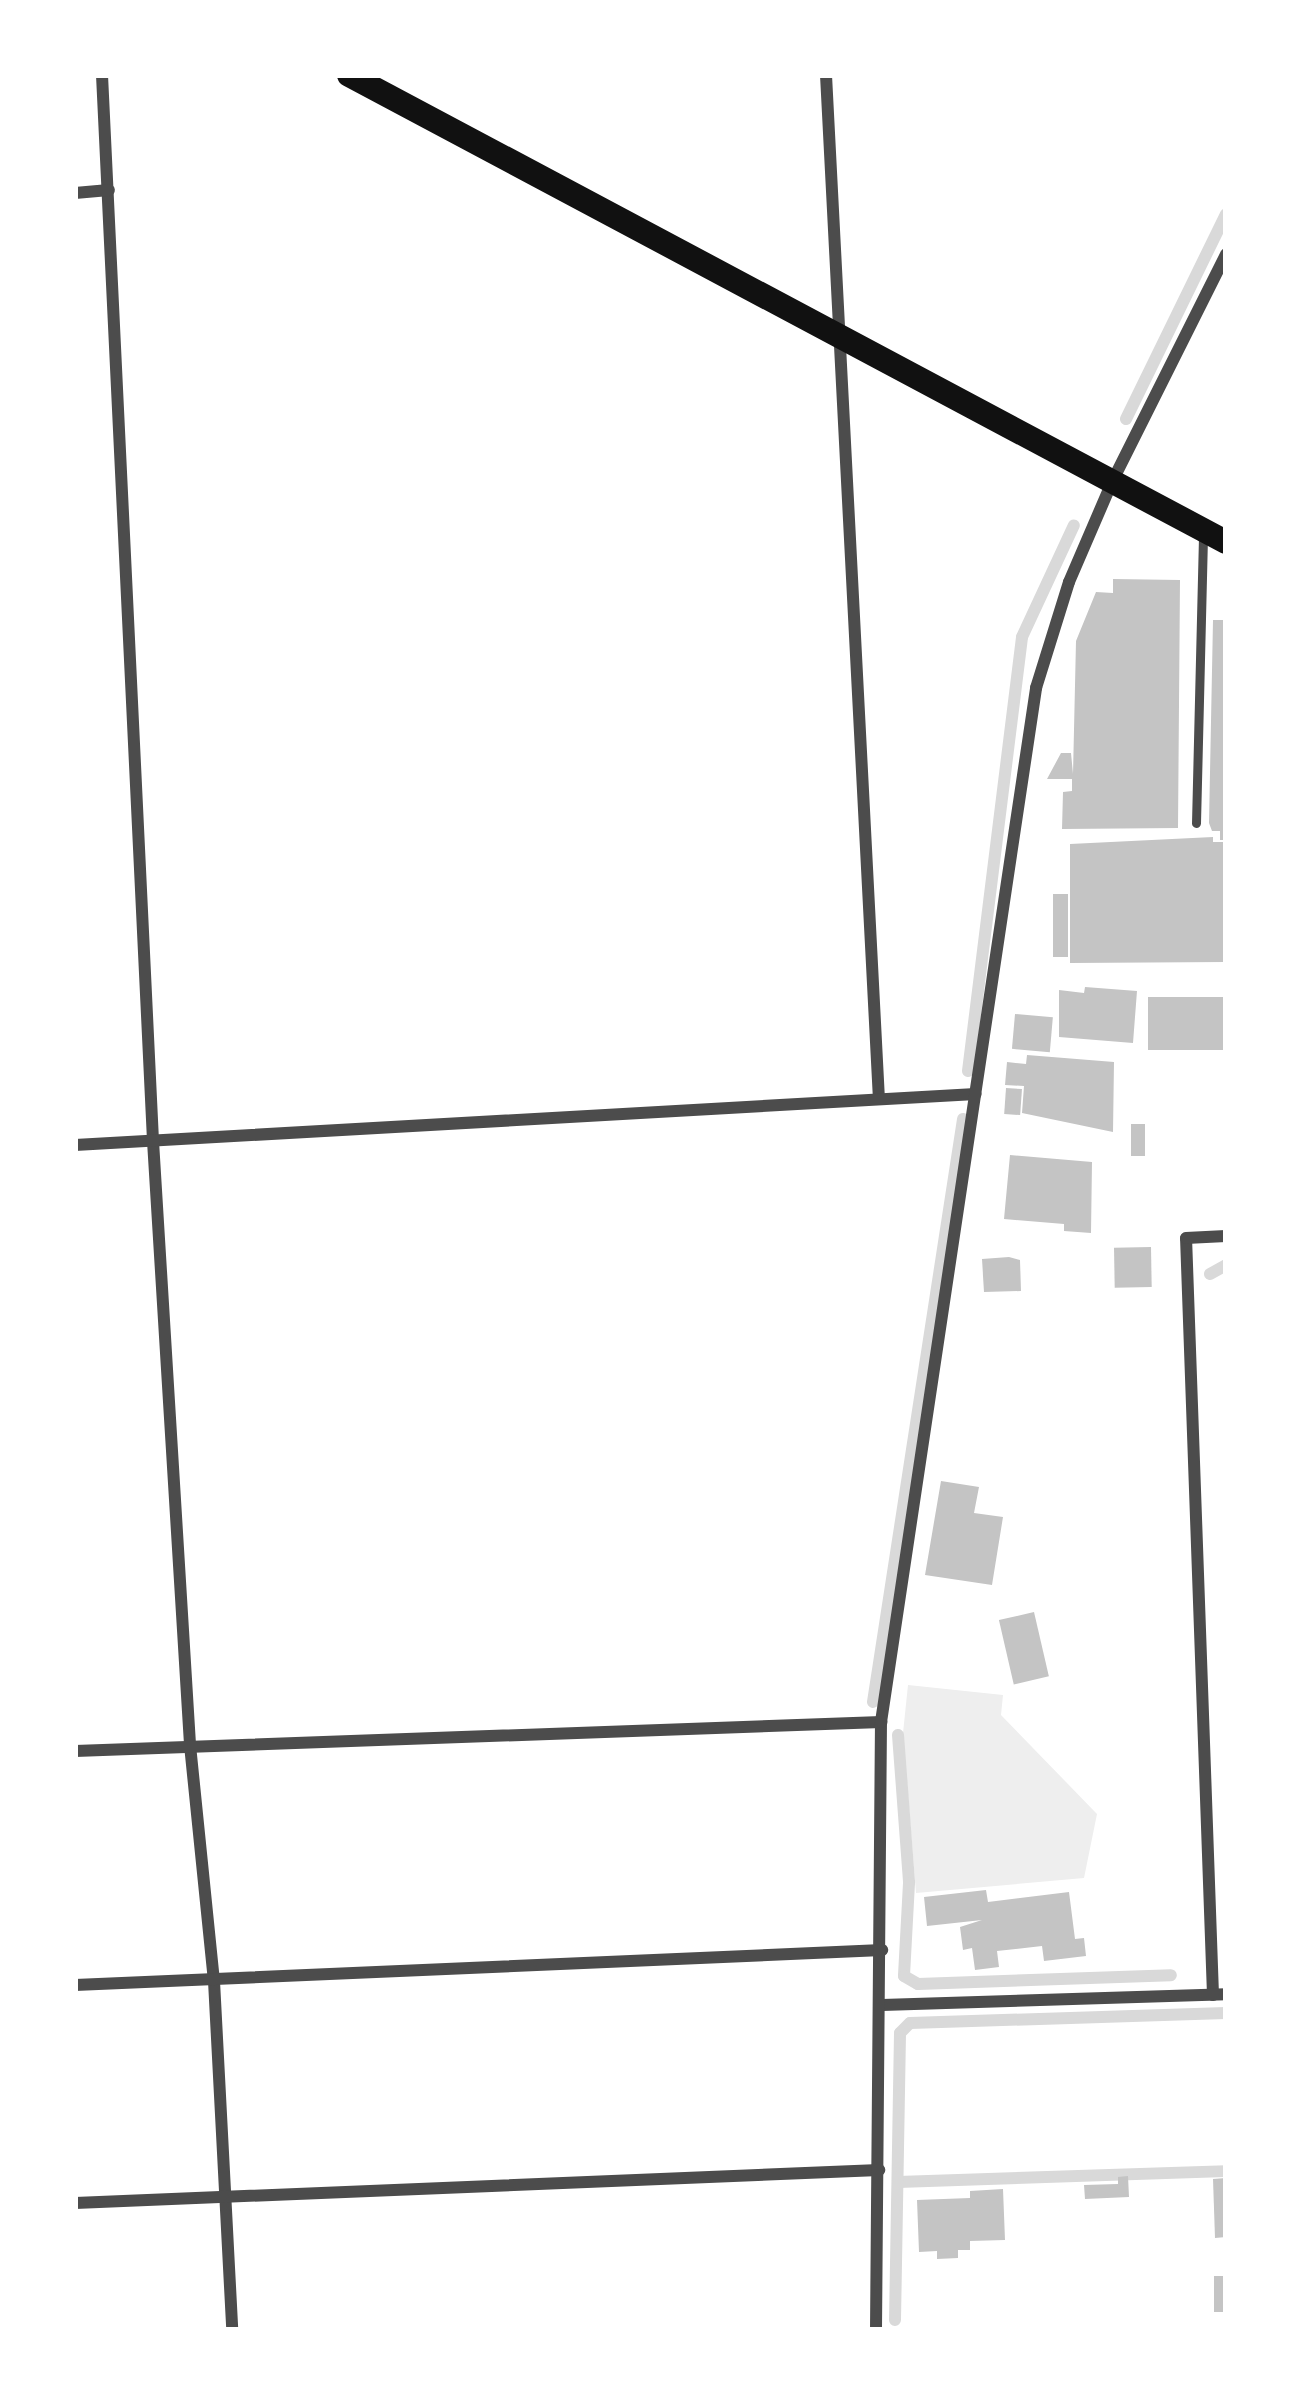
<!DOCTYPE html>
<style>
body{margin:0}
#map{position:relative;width:1301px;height:2405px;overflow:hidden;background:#fff;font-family:Manrope,sans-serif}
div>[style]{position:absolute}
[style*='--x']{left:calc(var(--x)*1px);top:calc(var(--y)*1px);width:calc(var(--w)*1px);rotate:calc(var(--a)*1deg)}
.green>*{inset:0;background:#eee}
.stream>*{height:12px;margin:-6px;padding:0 6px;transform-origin:6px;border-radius:6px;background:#d9d9d9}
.building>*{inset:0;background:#c4c4c4;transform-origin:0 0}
.service>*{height:9px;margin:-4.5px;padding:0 4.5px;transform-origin:4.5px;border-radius:4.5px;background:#4c4c4c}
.minor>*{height:12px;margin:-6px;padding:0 6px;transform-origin:6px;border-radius:6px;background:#4c4c4c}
.secondary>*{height:24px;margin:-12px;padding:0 12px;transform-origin:12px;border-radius:12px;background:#111}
span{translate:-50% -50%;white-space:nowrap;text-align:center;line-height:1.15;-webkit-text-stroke:9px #fff;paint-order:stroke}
.frame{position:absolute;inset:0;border:78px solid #fff;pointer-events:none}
</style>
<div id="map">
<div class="green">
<i style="clip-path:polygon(908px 1685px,1003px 1695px,1001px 1715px,1097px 1814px,1084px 1878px,916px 1893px,903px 1733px)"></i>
</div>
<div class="stream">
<i style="--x:1126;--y:419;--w:228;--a:-64"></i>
<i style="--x:968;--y:1071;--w:437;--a:-82.9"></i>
<i style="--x:1022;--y:637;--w:123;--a:-65.1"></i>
<i style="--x:1210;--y:1274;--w:18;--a:-29"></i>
<i style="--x:873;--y:1702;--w:590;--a:-81.22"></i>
<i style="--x:898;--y:1735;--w:148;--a:85.7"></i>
<i style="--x:909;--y:1883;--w:93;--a:93.1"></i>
<i style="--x:904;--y:1976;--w:16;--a:30"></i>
<i style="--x:918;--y:1984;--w:253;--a:-2"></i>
<i style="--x:898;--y:2182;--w:328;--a:-1.9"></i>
<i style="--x:895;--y:2320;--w:287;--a:-89"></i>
<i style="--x:900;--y:2033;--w:14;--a:-45"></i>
<i style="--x:910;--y:2023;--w:316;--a:-1.8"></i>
</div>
<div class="building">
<i style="clip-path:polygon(1113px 579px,1180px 580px,1178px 828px,1062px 829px,1063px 792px,1072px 791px,1072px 779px,1047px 779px,1061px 753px,1071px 753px,1073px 774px,1076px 641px,1096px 592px,1113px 593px)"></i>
<i style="clip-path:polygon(1213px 620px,1226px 620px,1226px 840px,1220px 840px,1220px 831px,1212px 831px,1209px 823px)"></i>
<i style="clip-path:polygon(1213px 837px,1213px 842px,1226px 842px,1226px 962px,1070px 963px,1070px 844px)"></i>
<i style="left:1053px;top:894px;width:15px;height:63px"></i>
<i style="clip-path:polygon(1085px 987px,1137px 991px,1133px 1043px,1059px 1037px,1059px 990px,1084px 993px)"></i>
<i style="left:1226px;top:997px;width:53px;height:78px;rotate:90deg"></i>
<i style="left:1015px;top:1014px;width:38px;height:35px;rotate:5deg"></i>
<i style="clip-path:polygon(1027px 1055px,1114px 1062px,1113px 1132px,1022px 1113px,1024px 1086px,1005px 1085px,1007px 1062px,1026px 1064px)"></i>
<i style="left:1006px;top:1088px;width:16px;height:26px;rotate:4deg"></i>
<i style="left:1131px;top:1124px;width:14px;height:32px"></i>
<i style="clip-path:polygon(1010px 1155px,1092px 1162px,1091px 1233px,1064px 1231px,1064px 1224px,1004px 1219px)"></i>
<i style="left:1151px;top:1247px;width:40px;height:37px;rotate:89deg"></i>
<i style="clip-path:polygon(1009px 1257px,1020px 1260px,1021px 1291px,984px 1292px,982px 1259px)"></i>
<i style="clip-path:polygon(941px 1481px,979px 1487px,974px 1513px,1003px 1517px,992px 1585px,925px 1575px)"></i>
<i style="left:1034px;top:1612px;width:66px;height:36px;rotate:77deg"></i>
<i style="clip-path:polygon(986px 1890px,988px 1902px,1069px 1892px,1075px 1939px,1084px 1938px,1086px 1956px,1044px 1961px,1042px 1946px,997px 1951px,999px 1967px,975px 1970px,972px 1948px,963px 1950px,960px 1927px,982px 1920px,927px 1926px,924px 1897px)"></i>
<i style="clip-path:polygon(1128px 2176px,1129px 2197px,1085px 2199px,1084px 2185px,1118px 2184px,1118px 2177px)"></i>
<i style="clip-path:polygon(1226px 2178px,1226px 2237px,1215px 2238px,1213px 2179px)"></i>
<i style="clip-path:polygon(1003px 2189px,1005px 2240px,970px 2241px,970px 2250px,958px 2250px,958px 2258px,937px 2259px,937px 2251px,919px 2252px,917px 2200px,970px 2198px,970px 2191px)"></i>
<i style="left:1226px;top:2276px;width:36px;height:12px;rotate:90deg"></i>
</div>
<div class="service">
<i style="--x:1196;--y:823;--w:288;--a:-88.6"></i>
</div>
<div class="minor">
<i style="--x:102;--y:75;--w:1067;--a:87.26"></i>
<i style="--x:153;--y:1141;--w:605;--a:86.49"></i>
<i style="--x:190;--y:1745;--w:237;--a:84.2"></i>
<i style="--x:214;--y:1981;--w:349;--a:87"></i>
<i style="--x:826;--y:75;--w:1025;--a:87.04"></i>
<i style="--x:75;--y:193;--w:34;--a:-5"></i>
<i style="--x:75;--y:1145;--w:902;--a:-3.24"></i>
<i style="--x:75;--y:1751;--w:807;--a:-2.06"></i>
<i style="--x:75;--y:1985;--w:808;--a:-2.48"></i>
<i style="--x:1213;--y:1995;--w:757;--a:-92.04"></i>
<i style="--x:1186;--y:1238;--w:40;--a:-2.9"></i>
<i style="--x:882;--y:2005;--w:344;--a:-1.8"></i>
<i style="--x:75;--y:2203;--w:805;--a:-2.35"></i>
<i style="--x:876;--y:2330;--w:608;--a:-89.53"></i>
<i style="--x:881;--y:1722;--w:1046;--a:-81.47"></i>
<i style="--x:1036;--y:688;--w:111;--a:-72.7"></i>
<i style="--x:1069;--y:582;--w:109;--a:-66.7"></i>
<i style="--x:1112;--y:482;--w:255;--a:-63.4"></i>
</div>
<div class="secondary">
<i style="--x:349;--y:75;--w:994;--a:28.04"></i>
</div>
<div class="frame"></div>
</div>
